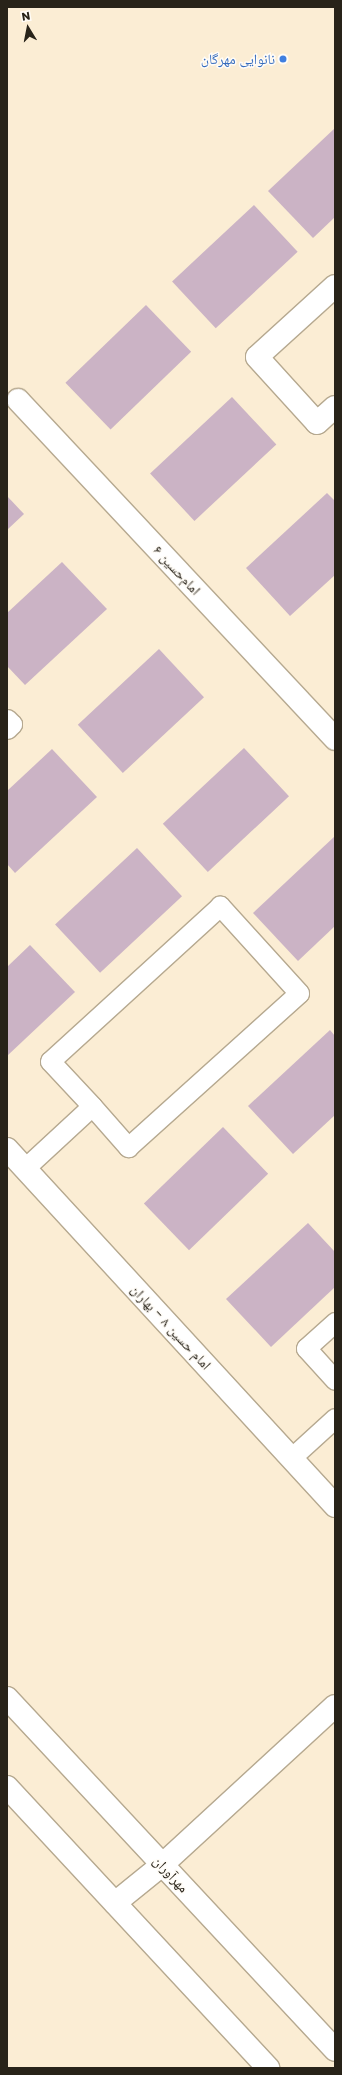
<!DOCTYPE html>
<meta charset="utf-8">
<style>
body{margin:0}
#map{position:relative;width:342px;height:2075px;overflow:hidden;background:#fbedd4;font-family:Poppins,"Noto Naskh Arabic",sans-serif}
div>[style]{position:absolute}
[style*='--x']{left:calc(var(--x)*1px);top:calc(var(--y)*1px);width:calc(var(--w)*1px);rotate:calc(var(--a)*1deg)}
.building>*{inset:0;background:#cbb3c5;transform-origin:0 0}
.roads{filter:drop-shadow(1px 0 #b6a990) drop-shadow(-1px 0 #b6a990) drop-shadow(0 1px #b6a990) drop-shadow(0 -1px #b6a990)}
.lane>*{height:19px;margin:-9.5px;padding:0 9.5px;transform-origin:9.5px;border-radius:9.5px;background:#fff}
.street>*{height:22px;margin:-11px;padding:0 11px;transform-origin:11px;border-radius:11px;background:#fff}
.secondary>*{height:22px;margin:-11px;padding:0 11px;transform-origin:11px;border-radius:11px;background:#fff}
.dots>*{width:11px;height:11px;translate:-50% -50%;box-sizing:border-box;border:2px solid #fffcf7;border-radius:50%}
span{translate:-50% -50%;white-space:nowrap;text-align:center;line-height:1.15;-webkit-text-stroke:3px #fffcf7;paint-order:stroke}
.shop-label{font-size:14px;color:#366cbe}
.right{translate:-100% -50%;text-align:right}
.street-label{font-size:14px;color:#282319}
.frame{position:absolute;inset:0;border:8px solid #282319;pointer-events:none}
.north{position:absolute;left:8px;top:8px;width:40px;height:40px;-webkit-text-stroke:3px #fffcf7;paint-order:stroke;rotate:350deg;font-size:11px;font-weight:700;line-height:16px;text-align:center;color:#282319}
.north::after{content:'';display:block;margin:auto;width:14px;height:18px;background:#282319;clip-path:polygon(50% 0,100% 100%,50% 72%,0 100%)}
</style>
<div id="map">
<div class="building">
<i style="clip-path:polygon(335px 128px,335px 217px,313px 238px,268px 191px)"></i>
<i style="left:254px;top:205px;width:64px;height:112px;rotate:47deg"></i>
<i style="left:146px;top:305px;width:65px;height:112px;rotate:46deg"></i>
<i style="left:232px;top:397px;width:65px;height:112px;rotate:47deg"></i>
<i style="clip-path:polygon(327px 493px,335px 501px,335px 575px,290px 616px,246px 568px)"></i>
<i style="clip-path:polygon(7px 496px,24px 514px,7px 530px)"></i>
<i style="clip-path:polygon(62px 562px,107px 609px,25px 685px,7px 666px,7px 613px)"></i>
<i style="left:159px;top:649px;width:66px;height:111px;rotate:47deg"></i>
<i style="left:244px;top:748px;width:66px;height:111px;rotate:47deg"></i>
<i style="clip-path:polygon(52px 749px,97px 797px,15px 873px,7px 864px,7px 791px)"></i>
<i style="clip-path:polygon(335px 836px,335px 926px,298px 961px,253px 913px)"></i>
<i style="left:137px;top:848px;width:66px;height:112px;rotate:47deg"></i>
<i style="clip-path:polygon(30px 945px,75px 992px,7px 1056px,7px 967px)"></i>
<i style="clip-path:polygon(330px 1030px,335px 1036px,335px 1115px,293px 1154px,248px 1106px)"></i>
<i style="left:223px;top:1127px;width:65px;height:110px;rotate:46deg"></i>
<i style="clip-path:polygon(308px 1223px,335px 1252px,335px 1287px,271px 1347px,226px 1299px)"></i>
</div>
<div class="roads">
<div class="lane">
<i style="--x:7;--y:719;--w:7;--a:45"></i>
<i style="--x:12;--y:724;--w:7;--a:135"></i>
<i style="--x:25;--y:1168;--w:91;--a:-42.8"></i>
<i style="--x:92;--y:1106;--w:55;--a:48.7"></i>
<i style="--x:128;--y:1147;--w:230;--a:-42"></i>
<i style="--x:299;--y:993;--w:118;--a:-132.2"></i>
<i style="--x:220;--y:906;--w:230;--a:137.6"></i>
<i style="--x:50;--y:1061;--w:62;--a:47"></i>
<i style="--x:335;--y:1322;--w:39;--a:138"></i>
<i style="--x:306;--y:1348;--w:43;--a:47.8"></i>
<i style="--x:291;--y:1458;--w:59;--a:-42.3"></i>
</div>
<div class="street">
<i style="--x:335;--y:286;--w:105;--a:137.7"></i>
<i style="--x:257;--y:357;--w:89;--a:47.7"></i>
<i style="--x:317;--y:423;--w:24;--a:-42"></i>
<i style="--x:18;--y:400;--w:464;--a:46.9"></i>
<i style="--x:7;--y:1149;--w:485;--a:47.4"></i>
<i style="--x:162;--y:1865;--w:235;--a:-42.6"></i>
</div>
<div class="secondary">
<i style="--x:7;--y:1698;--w:481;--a:47"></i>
<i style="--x:7;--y:1787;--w:384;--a:47.1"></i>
<i style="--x:115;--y:1903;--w:60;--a:-39"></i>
</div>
</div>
<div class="dots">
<i style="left:283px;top:59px;background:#3f7fe0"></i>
</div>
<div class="shop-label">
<span class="right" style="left:275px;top:59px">نانوایی مهرگان</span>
</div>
<div class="street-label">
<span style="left:177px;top:570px;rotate:47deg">امام‌حسین ۶</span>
<span style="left:171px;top:1327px;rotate:47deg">امام حسین ۸ - بهاران</span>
<span style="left:171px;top:1874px;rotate:47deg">مهرآوران</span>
</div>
<div class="frame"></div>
<div class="north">N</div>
</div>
